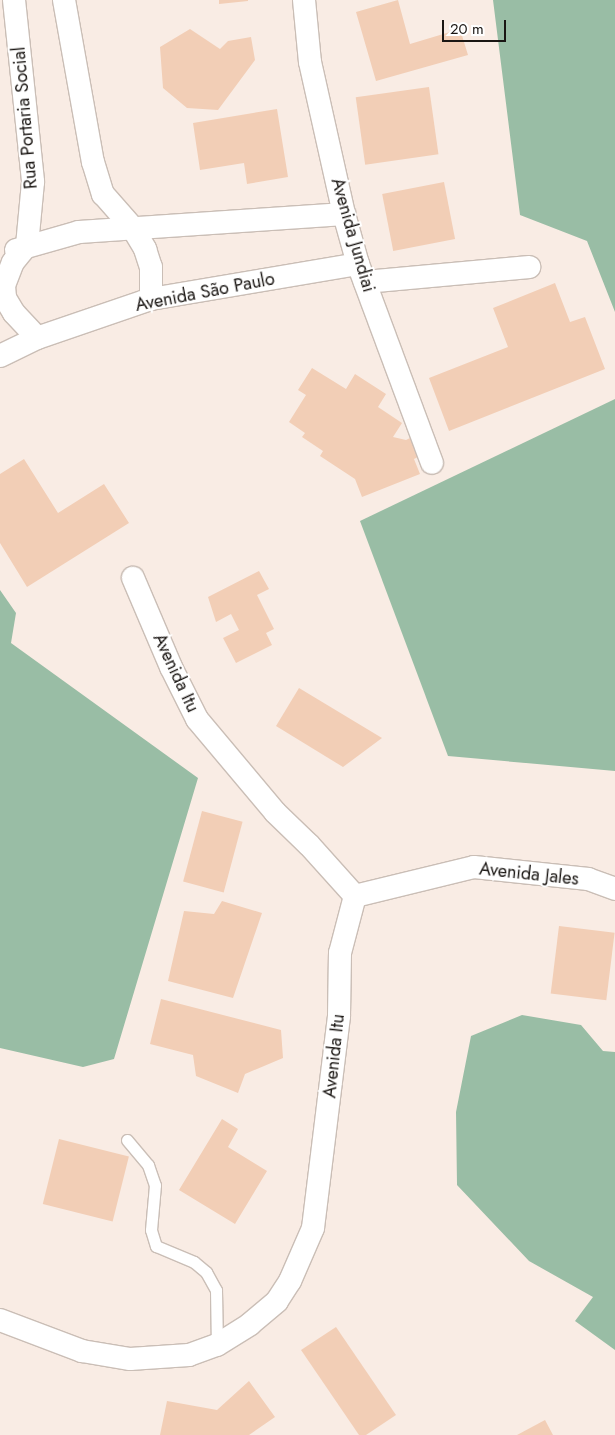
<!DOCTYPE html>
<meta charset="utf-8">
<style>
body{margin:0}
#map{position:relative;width:615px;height:1435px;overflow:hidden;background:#f9ece4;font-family:Jost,sans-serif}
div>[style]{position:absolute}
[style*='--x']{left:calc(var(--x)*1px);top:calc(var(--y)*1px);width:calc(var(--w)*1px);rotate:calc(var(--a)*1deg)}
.forest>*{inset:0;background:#99bda5}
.building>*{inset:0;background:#f2ceb6;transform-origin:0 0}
.roads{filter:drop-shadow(1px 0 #cabeb6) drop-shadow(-1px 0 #cabeb6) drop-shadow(0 1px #cabeb6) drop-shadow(0 -1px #cabeb6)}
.service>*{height:11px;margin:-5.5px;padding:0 5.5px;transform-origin:5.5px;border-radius:5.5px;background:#fff}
.minor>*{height:22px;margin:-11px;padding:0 11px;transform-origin:11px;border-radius:11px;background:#fff}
span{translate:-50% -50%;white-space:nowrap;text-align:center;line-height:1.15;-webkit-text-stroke:4px #fff;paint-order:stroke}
.street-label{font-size:18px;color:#1a1613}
.scale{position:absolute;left:442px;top:20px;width:64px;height:22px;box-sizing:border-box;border:2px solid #1a1613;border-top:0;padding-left:6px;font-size:15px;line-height:18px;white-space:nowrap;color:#1a1613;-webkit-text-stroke:4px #fff;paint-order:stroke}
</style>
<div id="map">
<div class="forest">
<i style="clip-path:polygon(493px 0,615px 0,615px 312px,587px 241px,520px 215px)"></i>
<i style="clip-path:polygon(615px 399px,615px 771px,448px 756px,360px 521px)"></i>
<i style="clip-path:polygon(0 590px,16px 613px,11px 643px,198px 778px,114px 1059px,83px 1067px,0 1048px)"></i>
<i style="clip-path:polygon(522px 1015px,581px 1025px,603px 1051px,615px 1052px,615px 1350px,575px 1321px,593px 1297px,529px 1261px,457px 1185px,456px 1112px,471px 1036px)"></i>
</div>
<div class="building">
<i style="clip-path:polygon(219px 0,248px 0,248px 1px,219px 4px)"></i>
<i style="clip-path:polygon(398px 0,410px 44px,460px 29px,468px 55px,376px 81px,356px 12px)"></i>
<i style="clip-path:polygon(190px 29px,220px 49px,228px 41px,251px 37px,255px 60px,218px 110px,187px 108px,163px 88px,160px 47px)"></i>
<i style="left:429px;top:87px;width:68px;height:74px;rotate:82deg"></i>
<i style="clip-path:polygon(277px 109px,288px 177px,247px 184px,244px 163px,200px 170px,193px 123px)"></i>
<i style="left:444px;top:182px;width:58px;height:63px;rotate:79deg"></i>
<i style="clip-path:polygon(555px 283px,570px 322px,585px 317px,605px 369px,449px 431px,429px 378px,508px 347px,493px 308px)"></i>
<i style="clip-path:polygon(312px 368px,346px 389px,355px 374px,386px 394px,378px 407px,402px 423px,393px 437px,406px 440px,412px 437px,420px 456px,414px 459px,420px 474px,362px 497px,355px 479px,320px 456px,323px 451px,302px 437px,305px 433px,289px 422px,306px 395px,298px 390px)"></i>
<i style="clip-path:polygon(24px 459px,58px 513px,104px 484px,129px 523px,27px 587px,0 543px,0 474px)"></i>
<i style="clip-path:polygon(259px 571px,269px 589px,257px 595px,274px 629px,266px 633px,272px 645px,236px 663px,223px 638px,239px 630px,231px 614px,216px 622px,208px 597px)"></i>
<i style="clip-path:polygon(299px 688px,382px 738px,343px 767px,276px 726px)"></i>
<i style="left:202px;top:811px;width:42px;height:73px;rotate:15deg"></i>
<i style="clip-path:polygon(222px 901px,262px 913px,233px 998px,168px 981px,184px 911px,214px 914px)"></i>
<i style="left:559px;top:926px;width:56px;height:68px;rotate:7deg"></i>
<i style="clip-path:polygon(161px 999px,281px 1030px,283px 1058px,245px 1074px,238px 1093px,196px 1076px,193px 1055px,150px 1044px)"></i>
<i style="clip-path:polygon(222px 1119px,238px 1129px,228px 1147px,267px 1171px,235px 1224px,179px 1190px)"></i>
<i style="left:59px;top:1139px;width:72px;height:67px;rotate:14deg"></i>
<i style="clip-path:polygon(336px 1327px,396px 1415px,366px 1435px,359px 1435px,301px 1350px)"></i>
<i style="clip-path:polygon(249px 1381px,275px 1417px,249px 1435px,160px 1435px,167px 1401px,217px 1410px)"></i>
<i style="clip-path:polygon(545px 1420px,553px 1435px,517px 1435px)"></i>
</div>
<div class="roads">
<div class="service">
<i style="--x:127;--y:1140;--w:33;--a:50"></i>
<i style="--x:148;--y:1165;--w:21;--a:71"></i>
<i style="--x:155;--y:1185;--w:45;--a:95.1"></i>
<i style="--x:151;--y:1230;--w:17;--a:73"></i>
<i style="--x:156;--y:1246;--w:41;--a:22.8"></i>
<i style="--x:194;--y:1262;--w:16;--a:40"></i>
<i style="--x:206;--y:1272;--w:21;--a:61"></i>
<i style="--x:216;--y:1290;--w:55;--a:89"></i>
</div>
<div class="minor">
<i style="--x:14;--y:0;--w:183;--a:84"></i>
<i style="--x:33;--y:182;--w:63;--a:95.4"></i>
<i style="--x:27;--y:245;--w:22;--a:129"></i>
<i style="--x:13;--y:262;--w:26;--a:111"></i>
<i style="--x:4;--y:286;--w:12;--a:85"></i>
<i style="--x:5;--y:298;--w:17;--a:59"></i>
<i style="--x:14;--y:313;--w:34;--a:47"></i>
<i style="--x:64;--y:0;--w:165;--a:79.9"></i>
<i style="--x:93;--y:162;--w:34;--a:73"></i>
<i style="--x:103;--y:194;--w:44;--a:48.7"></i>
<i style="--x:132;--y:227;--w:26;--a:59"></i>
<i style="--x:145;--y:249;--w:19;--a:72"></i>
<i style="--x:151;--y:267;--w:32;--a:90"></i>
<i style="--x:304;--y:0;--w:62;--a:84.5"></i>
<i style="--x:310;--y:62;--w:156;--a:77.4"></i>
<i style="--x:344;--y:214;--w:52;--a:74.4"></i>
<i style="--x:358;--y:264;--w:212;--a:69.6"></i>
<i style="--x:16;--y:250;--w:66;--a:-15.9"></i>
<i style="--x:79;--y:232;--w:266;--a:-3.9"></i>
<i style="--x:365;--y:282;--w:165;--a:-5.2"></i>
<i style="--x:0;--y:356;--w:41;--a:-25.9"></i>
<i style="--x:37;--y:338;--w:120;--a:-18.9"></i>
<i style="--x:151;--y:299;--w:210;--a:-9.6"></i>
<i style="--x:355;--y:896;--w:122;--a:-13.7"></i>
<i style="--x:474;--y:867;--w:115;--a:6"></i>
<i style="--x:588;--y:879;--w:29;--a:20"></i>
<i style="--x:0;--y:1320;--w:88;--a:20.7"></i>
<i style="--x:82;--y:1351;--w:49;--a:9.5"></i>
<i style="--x:130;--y:1359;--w:59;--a:-3.9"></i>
<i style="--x:189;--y:1355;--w:30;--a:-20"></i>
<i style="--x:217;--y:1345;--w:39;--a:-32"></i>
<i style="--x:250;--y:1324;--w:35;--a:-40"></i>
<i style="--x:277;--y:1301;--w:24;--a:-57"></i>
<i style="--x:290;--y:1281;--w:58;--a:-66.5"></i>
<i style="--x:313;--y:1228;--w:214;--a:-83"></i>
<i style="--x:339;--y:1016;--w:63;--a:-89.1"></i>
<i style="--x:340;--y:953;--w:59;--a:-75.3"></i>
<i style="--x:355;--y:896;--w:69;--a:-132"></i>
<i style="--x:309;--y:845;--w:47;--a:-135.9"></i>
<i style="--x:275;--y:812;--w:121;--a:-130"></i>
<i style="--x:197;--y:719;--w:58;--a:-116.6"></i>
<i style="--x:171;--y:667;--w:97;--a:-113.1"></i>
</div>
</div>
<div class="street-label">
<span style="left:25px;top:118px;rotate:-95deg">Rua Portaria Social</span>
<span style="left:353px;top:235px;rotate:74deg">Avenida Jundiai</span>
<span style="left:205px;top:292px;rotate:-11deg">Avenida São Paulo</span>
<span style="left:176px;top:673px;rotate:65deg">Avenida Itu</span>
<span style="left:529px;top:874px;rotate:6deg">Avenida Jales</span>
<span style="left:334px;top:1056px;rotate:-84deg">Avenida Itu</span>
</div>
<div class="scale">20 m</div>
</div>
